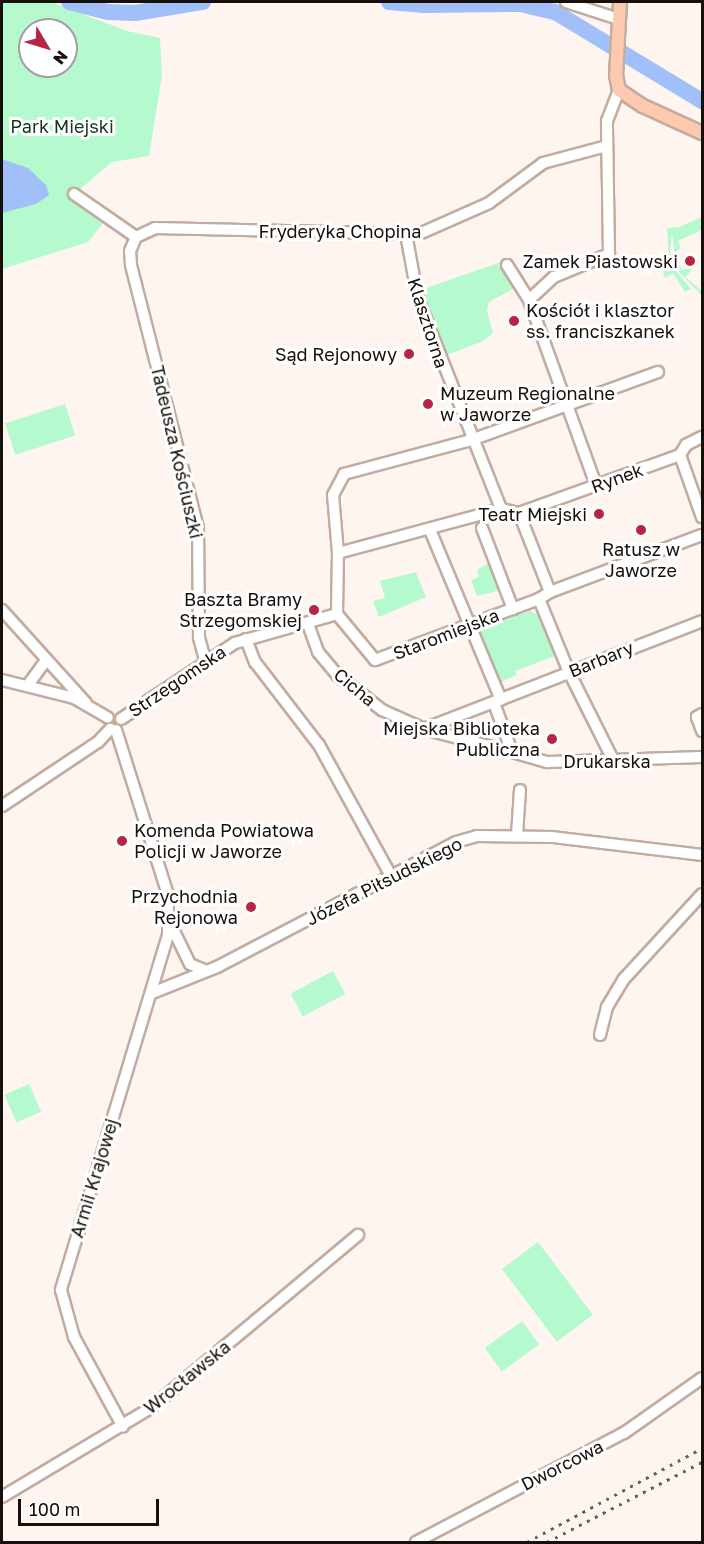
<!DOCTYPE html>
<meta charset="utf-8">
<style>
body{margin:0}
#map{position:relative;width:704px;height:1544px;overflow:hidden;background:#fff5f0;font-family:"Golos Text",sans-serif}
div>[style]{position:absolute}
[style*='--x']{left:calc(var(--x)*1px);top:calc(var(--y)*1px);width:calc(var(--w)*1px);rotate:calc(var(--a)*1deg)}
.green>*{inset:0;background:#b5f9ce;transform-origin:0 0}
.water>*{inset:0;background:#a1c0f9}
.river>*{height:16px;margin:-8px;padding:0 8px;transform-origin:8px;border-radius:8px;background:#a1c0f9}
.roads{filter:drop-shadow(2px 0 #c2ac9f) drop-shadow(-2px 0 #c2ac9f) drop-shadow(0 2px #c2ac9f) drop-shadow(0 -2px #c2ac9f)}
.minor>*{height:10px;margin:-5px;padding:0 5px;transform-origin:5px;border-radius:5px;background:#fff}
.major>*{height:12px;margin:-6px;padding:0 6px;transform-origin:6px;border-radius:6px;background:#fdc9af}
.rail>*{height:3px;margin-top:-1.5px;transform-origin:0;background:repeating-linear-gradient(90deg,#675e5a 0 3px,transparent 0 9px)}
.dots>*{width:16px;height:16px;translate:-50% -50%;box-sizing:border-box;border:3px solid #fff;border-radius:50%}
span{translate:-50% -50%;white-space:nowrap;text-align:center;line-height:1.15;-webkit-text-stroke:6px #fff;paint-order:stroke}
.park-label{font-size:18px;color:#133824}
.street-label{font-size:18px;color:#170f0b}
.poi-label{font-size:18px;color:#170f0b}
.right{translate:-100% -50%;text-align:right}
.left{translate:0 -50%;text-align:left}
.frame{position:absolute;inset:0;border:3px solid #170f0b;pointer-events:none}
.north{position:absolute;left:18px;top:18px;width:60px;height:60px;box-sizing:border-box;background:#fff;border:2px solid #a29f9d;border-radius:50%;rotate:128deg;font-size:16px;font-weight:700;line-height:24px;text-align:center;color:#170f0b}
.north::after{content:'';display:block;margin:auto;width:21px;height:27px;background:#b72544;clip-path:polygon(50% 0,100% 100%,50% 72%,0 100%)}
.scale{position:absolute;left:18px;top:1499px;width:141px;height:27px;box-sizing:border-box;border:3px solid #170f0b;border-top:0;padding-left:8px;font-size:18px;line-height:21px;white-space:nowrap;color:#170f0b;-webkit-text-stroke:4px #fff;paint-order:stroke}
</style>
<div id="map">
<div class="green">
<i style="clip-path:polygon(evenodd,2px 2px,51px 2px,127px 31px,160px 38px,162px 75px,149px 156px,112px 162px,73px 195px,105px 221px,88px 242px,2px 269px,2px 2px,30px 30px,66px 30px,66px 66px,30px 66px,30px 30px)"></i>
<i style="clip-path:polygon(702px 217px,702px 230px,678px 241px,681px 248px,675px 252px,682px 271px,690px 266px,692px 270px,685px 277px,702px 291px,702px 296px,677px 270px,672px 233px,670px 251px,676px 271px,691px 289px,685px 292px,673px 273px,665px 278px,660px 263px,669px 262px,667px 228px,679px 227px)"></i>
<i style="clip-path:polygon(504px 261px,520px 285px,489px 302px,487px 311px,493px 333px,483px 341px,444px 356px,423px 289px)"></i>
<i style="left:65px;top:404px;width:33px;height:63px;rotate:72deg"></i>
<i style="clip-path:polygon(489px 563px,502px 590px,477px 596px,471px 580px,479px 577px,477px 570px)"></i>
<i style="clip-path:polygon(416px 572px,426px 597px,379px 617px,373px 601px,385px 598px,380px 581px)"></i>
<i style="clip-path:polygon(530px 611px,540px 616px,555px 656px,515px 671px,517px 675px,498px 683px,478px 630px)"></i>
<i style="left:333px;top:971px;width:26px;height:48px;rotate:62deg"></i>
<i style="left:29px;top:1084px;width:30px;height:27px;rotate:66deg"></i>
<i style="left:538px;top:1242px;width:91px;height:45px;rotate:53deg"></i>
<i style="left:522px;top:1321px;width:29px;height:46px;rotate:54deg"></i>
</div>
<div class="water">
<i style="clip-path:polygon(2px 159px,28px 168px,46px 185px,49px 195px,36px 204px,2px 213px)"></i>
</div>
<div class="river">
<i style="--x:69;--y:2;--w:40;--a:14.4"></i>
<i style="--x:108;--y:12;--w:27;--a:2"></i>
<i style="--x:135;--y:13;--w:69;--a:-9.2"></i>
<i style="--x:389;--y:2;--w:35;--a:5"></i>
<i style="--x:424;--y:5;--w:96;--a:-0.6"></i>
<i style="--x:520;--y:4;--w:36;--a:13"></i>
<i style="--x:555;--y:12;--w:172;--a:31.2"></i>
</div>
<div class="roads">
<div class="minor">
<i style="--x:566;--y:2;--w:56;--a:17.8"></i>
<i style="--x:74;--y:194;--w:75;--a:34.7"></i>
<i style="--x:406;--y:234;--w:66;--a:79.5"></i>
<i style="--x:418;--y:299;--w:226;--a:68.4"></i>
<i style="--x:507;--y:265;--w:41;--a:57.8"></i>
<i style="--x:529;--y:300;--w:197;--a:70.1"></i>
<i style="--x:529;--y:300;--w:34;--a:-43"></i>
<i style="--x:554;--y:277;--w:60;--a:-22.7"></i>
<i style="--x:609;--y:254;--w:133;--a:-90.9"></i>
<i style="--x:607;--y:121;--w:33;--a:-69"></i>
<i style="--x:680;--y:455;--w:66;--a:70.5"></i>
<i style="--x:519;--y:513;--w:171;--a:-19.8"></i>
<i style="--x:680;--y:455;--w:12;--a:-59"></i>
<i style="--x:686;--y:445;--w:18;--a:-27"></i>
<i style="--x:482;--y:528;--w:87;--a:69.1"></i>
<i style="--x:430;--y:530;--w:184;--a:67.3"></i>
<i style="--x:338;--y:553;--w:58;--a:-94.9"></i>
<i style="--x:333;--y:495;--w:24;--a:-62"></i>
<i style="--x:344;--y:474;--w:131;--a:-15"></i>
<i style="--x:471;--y:440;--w:199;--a:-20"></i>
<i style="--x:550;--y:592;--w:162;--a:-20.6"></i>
<i style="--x:539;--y:599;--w:79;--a:67.7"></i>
<i style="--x:569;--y:672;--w:98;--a:63.4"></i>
<i style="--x:2;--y:610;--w:125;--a:47.9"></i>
<i style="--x:337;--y:614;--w:60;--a:50.4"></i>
<i style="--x:375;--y:660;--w:175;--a:-20.4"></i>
<i style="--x:539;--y:599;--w:13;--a:-32"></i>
<i style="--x:550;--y:592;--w:85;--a:-111.4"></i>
<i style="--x:519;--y:513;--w:18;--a:-167"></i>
<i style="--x:337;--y:614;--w:61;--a:-89.1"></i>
<i style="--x:338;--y:553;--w:169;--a:-15.1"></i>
<i style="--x:308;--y:624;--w:30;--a:70"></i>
<i style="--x:318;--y:652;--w:30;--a:50"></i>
<i style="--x:337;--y:675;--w:57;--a:37.9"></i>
<i style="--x:382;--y:710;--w:46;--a:24.3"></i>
<i style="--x:246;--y:639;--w:25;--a:69"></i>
<i style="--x:255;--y:662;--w:105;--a:52.4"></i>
<i style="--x:319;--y:745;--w:149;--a:61.2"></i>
<i style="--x:205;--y:660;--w:24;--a:-105"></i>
<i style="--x:199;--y:637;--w:109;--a:-90.5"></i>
<i style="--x:198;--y:528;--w:271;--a:-104.3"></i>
<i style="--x:131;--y:265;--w:14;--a:-94"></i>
<i style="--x:130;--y:251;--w:15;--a:-67"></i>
<i style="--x:136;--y:237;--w:21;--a:-25"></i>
<i style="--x:155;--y:228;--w:264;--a:1.3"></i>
<i style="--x:419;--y:234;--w:77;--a:-23.9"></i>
<i style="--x:489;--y:203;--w:67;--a:-36.5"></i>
<i style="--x:543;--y:163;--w:66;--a:-14.9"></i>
<i style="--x:2;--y:680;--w:74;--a:14"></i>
<i style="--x:74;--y:698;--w:39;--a:30"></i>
<i style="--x:28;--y:685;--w:31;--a:-54"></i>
<i style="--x:494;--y:703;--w:52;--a:69.8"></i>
<i style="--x:512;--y:752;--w:91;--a:-165.4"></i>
<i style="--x:424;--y:729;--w:298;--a:-21.2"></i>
<i style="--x:702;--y:714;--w:6;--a:149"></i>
<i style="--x:697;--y:717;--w:15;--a:70"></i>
<i style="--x:121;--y:719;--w:137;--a:-33.7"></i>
<i style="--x:235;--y:643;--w:106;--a:-15.9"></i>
<i style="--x:116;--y:730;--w:173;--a:72.5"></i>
<i style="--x:168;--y:895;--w:40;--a:90"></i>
<i style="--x:168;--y:935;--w:371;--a:106.8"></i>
<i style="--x:61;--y:1290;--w:49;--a:74.5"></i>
<i style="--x:74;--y:1337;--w:102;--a:61.4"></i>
<i style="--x:512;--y:752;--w:37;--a:16"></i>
<i style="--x:548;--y:762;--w:154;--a:-1.9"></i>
<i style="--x:2;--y:806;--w:115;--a:-33.7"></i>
<i style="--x:98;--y:742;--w:18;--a:-47"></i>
<i style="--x:517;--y:835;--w:45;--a:-86.2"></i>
<i style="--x:169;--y:921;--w:48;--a:64"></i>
<i style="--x:190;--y:964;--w:15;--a:23"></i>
<i style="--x:152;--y:993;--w:70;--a:-21.8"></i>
<i style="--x:217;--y:967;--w:270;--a:-27.6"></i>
<i style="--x:456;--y:842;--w:22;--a:-16"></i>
<i style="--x:477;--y:836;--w:75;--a:0.8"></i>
<i style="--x:552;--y:837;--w:151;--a:6.8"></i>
<i style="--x:600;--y:1035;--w:29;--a:-76"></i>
<i style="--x:607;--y:1007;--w:31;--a:-59"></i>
<i style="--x:623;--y:980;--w:117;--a:-47.4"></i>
<i style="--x:2;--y:1497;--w:174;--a:-30.9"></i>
<i style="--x:151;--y:1408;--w:270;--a:-39.9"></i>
<i style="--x:416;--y:1542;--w:235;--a:-27.7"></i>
<i style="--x:624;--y:1433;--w:95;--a:-35.2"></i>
</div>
<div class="major">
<i style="--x:620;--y:2;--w:73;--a:93.1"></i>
<i style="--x:616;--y:75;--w:15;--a:79"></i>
<i style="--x:619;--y:90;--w:29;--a:34"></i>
<i style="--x:643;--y:106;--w:65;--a:24.6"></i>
</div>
</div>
<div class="rail">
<i style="--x:527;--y:1542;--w:199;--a:-28.2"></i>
<i style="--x:547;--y:1542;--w:174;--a:-27.3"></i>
</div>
<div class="dots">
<i style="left:690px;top:261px;background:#b72544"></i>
<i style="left:514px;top:321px;background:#b72544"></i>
<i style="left:409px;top:354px;background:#b72544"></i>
<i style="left:428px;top:404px;background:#b72544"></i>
<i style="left:599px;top:514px;background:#b72544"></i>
<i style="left:641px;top:530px;background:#b72544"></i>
<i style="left:314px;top:610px;background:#b72544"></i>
<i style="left:552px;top:739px;background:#b72544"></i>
<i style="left:122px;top:841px;background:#b72544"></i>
<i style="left:251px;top:907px;background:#b72544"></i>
</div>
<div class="park-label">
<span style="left:62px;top:126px">Park Miejski</span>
</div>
<div class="street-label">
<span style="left:340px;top:231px">Fryderyka Chopina</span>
<span style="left:428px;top:323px;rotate:72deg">Klasztorna</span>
<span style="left:177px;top:452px;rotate:77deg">Tadeusza Kościuszki</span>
<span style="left:617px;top:478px;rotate:-20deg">Rynek</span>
<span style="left:446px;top:634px;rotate:-21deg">Staromiejska</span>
<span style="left:601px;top:659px;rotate:-22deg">Barbary</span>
<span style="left:177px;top:681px;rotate:-34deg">Strzegomska</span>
<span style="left:355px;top:687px;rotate:40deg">Cicha</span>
<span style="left:607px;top:761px">Drukarska</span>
<span style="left:384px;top:881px;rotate:-27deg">Józefa Piłsudskiego</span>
<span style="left:94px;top:1178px;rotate:-73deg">Armii Krajowej</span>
<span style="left:187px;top:1377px;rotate:-39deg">Wrocławska</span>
<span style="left:562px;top:1465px;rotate:-27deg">Dworcowa</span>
</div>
<div class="poi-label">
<span class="right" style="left:678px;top:261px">Zamek Piastowski</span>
<span class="left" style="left:526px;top:321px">Kościół i klasztor<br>ss. franciszkanek</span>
<span class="right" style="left:397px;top:354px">Sąd Rejonowy</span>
<span class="left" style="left:440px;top:404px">Muzeum Regionalne<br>w Jaworze</span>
<span class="right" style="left:587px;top:514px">Teatr Miejski</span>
<span style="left:641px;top:560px">Ratusz w<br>Jaworze</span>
<span class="right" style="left:302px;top:610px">Baszta Bramy<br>Strzegomskiej</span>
<span class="right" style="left:540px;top:739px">Miejska Biblioteka<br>Publiczna</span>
<span class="left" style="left:134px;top:841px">Komenda Powiatowa<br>Policji w Jaworze</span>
<span class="right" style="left:238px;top:907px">Przychodnia<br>Rejonowa</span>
</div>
<div class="frame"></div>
<div class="north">N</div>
<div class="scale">100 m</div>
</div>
